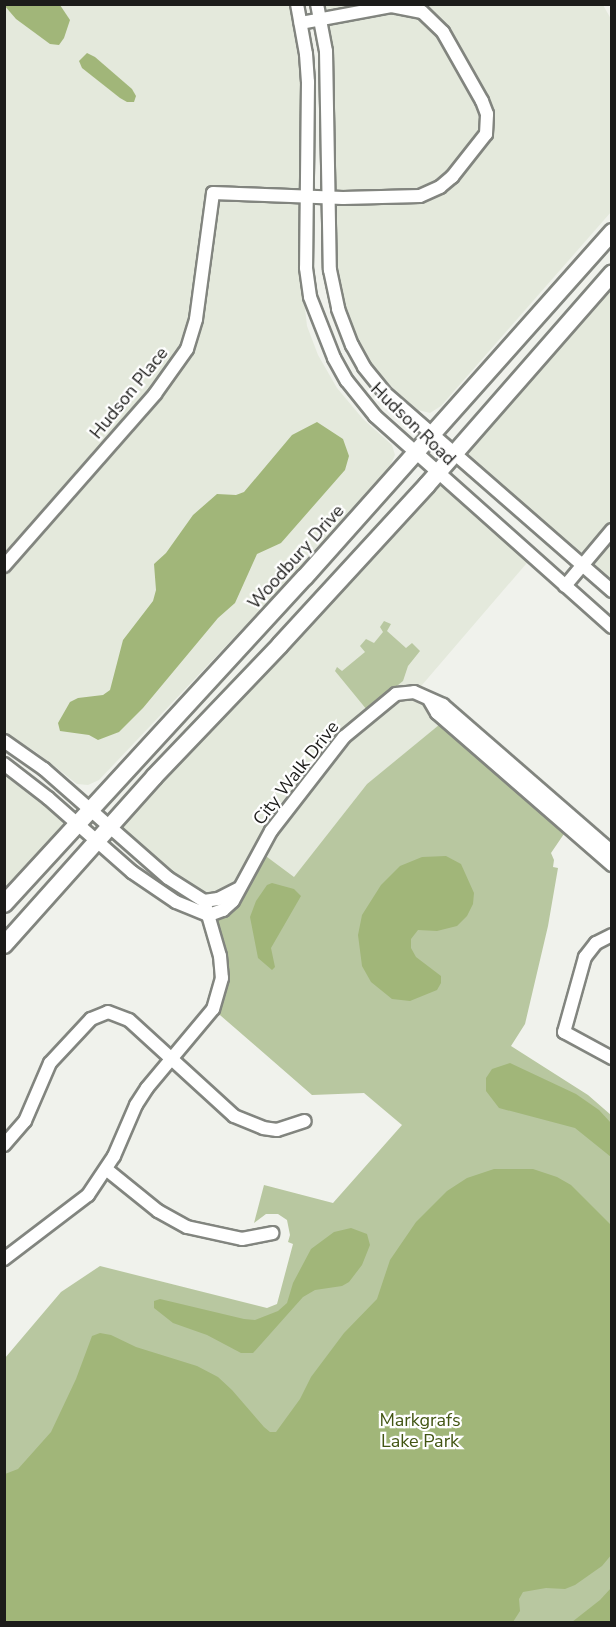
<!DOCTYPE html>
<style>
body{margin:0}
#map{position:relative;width:616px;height:1627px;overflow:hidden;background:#f0f2ec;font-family:"Nunito Sans",sans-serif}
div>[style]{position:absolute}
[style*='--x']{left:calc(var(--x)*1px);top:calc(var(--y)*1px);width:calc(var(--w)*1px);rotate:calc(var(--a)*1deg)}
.built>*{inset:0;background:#e4e9dc}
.green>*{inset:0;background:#b8c7a0}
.water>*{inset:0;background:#a1b679}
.roads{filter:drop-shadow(2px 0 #82857f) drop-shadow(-2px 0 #82857f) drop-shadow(0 2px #82857f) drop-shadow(0 -2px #82857f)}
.minor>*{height:12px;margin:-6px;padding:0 6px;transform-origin:6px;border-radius:6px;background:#fff}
.major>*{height:16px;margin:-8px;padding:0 8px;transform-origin:8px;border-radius:8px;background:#fff}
span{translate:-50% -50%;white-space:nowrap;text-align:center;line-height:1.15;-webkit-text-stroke:4.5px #fff;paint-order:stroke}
.street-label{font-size:18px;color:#1c1c1a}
.park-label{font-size:18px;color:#425513}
.frame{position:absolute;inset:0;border:6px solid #1c1c1a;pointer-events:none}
</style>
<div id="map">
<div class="built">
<i style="clip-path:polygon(4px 5px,291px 5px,300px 49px,302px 75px,299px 254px,307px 326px,318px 355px,337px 388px,363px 419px,392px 445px,395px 455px,388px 470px,299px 569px,99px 780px,88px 785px,77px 784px,36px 752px,5px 733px)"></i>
<i style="clip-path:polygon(324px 5px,603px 5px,611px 19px,611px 212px,441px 406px,430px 413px,414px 409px,373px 368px,356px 339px,341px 297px,336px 261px,333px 58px)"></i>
<i style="clip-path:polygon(611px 274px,611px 591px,454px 454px)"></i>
<i style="clip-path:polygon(437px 473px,532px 557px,416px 692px,445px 720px,367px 784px,294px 878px,238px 889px,204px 901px,109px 827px)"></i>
<i style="clip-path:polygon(5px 764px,76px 823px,5px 904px)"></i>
</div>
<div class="green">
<i style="clip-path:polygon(384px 621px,391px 624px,387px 631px,406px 648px,412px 643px,420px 651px,408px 666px,403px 681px,367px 710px,335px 671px,337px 667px,342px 671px,365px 652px,360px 646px,366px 639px,374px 643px,383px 632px,380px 627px)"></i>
<i style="clip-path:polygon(445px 720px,568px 828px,551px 853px,554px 860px,553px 867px,558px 868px,548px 926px,525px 1024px,511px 1046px,588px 1095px,611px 1115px,611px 1622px,5px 1622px,5px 1358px,61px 1292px,100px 1266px,267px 1308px,277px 1304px,293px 1244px,288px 1242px,290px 1235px,287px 1220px,278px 1214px,266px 1214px,254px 1223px,264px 1185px,333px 1203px,402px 1125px,364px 1093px,312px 1095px,213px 1009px,220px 993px,209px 915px,223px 910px,259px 851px,294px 877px,367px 784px)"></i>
</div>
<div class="water">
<i style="clip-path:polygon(4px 5px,60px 5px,70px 20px,64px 38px,59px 45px,50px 44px,16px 19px)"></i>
<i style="clip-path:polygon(87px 53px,95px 57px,132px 89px,136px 96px,134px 102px,127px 102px,120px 98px,82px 68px,79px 61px)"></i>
<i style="clip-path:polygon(317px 422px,343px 439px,349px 456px,345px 470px,281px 543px,257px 554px,235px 603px,218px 618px,143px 708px,119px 732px,98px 740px,89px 735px,60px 731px,58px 723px,70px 702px,78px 698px,103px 695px,110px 690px,123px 640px,153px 601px,156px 590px,154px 564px,166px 553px,193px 515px,217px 494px,236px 495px,244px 492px,292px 435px)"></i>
<i style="clip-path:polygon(446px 856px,461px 864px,474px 893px,473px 904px,467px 916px,457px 926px,437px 931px,418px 930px,411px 939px,411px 948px,416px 957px,441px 976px,441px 983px,437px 990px,410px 1001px,392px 999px,371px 982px,362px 966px,358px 935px,362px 915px,381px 885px,400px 866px,422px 857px)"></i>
<i style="clip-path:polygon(272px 883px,294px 889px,301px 896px,271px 948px,275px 967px,272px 970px,258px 958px,250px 917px,256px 901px,267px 885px)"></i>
<i style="clip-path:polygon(510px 1063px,576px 1094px,599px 1110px,611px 1123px,611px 1157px,575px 1128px,499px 1108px,486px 1091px,486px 1078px,492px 1069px)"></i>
<i style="clip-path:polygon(494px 1169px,533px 1169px,557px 1177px,571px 1185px,611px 1225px,612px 1554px,602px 1566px,575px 1585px,565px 1589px,546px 1588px,523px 1592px,519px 1599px,520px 1611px,513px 1622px,5px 1622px,5px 1474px,18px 1469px,51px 1432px,76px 1379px,92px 1336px,100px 1333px,111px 1335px,136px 1347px,197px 1366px,218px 1377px,232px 1390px,264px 1427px,270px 1432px,276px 1432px,300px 1399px,311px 1377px,344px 1333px,377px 1299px,390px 1260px,416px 1222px,447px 1191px,467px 1178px)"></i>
<i style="clip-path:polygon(351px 1228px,367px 1234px,370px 1245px,362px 1265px,349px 1282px,342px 1286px,315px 1290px,303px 1297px,253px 1353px,241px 1353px,207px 1335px,173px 1323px,154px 1308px,154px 1301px,160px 1299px,244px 1319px,255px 1320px,278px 1311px,287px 1303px,293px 1283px,311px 1249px,334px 1232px)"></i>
<i style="clip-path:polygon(611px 1588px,611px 1622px,572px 1622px,600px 1600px)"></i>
</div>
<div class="roads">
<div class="minor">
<i style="--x:297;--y:4;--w:51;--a:79.8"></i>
<i style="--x:306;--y:54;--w:28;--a:86"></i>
<i style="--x:308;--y:82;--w:186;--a:90.6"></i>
<i style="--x:306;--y:268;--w:29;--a:82"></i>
<i style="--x:310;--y:297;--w:66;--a:68.5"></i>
<i style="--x:334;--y:358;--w:26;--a:61"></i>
<i style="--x:347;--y:381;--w:45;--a:51.3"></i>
<i style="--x:375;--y:416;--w:317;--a:41.7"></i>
<i style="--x:317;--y:4;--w:48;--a:79.2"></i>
<i style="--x:326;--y:51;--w:219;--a:89"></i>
<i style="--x:330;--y:270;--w:40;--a:78"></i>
<i style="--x:338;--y:309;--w:39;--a:69"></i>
<i style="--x:352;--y:345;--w:25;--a:61"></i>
<i style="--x:364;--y:367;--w:32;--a:51"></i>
<i style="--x:384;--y:392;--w:303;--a:41.1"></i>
<i style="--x:4;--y:566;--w:229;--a:-48.7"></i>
<i style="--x:155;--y:394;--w:55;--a:-54.6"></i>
<i style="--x:187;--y:349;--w:31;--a:-73"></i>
<i style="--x:196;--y:319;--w:127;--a:-82.3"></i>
<i style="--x:213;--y:193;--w:130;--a:2.2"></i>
<i style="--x:343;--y:198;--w:77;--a:-1.5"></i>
<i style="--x:420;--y:196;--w:22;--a:-24"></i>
<i style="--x:440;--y:187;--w:16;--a:-40"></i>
<i style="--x:452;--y:177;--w:55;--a:-51.7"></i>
<i style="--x:486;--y:134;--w:20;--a:-87"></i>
<i style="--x:487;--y:114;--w:14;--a:-111"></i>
<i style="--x:482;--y:101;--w:79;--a:-119.5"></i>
<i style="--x:443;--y:32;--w:29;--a:-136"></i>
<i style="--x:422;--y:12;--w:31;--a:-169"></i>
<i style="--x:392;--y:6;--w:93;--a:169.4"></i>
<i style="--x:565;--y:586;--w:73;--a:-50"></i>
<i style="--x:430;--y:701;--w:14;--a:60"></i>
<i style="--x:437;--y:713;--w:232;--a:41"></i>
<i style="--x:4;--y:741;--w:49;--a:35"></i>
<i style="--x:44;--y:769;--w:165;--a:41.3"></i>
<i style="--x:168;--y:878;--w:43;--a:32.6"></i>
<i style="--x:204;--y:901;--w:57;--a:73.8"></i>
<i style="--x:220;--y:956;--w:22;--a:85"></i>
<i style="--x:222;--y:978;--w:32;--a:106"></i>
<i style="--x:213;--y:1009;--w:103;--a:129.9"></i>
<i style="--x:147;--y:1088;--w:20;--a:123"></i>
<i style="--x:136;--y:1105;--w:56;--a:113.3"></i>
<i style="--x:114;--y:1156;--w:47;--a:123.7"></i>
<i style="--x:88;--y:1195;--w:106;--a:142.7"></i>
<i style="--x:4;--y:764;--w:56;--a:37.7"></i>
<i style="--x:48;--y:798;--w:112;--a:41.4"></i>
<i style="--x:132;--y:872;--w:53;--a:34.3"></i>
<i style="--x:176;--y:902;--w:35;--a:22"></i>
<i style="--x:209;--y:915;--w:15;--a:-20"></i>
<i style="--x:223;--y:910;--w:13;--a:-42"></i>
<i style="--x:233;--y:901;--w:80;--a:-61.5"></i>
<i style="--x:271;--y:831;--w:119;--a:-52.2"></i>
<i style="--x:344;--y:737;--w:67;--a:-39.6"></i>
<i style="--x:396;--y:694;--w:18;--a:-6"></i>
<i style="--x:414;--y:692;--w:32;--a:24"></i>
<i style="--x:443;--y:705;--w:224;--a:41"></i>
<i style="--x:204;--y:901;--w:14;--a:-8"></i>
<i style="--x:218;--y:899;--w:22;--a:-27"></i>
<i style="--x:612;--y:935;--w:18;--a:153"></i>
<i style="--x:596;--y:943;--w:18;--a:128"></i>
<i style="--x:585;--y:957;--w:78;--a:105.6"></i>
<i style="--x:564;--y:1032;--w:55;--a:28.4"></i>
<i style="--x:4;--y:1145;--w:32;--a:-49"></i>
<i style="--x:25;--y:1121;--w:63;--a:-66.7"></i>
<i style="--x:50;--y:1063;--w:60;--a:-47"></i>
<i style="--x:91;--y:1019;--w:18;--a:-22"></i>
<i style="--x:108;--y:1012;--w:22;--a:21"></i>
<i style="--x:129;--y:1020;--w:142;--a:42.4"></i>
<i style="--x:234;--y:1116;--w:31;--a:22"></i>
<i style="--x:263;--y:1128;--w:14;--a:8"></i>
<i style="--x:277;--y:1130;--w:29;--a:-18"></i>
<i style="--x:106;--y:1169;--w:67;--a:38.9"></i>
<i style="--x:158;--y:1211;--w:33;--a:29"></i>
<i style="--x:187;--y:1227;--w:56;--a:12.3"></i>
<i style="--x:242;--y:1239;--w:31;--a:-11"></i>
</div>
<div class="major">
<i style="--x:4;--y:904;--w:444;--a:-47.4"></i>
<i style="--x:305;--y:577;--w:462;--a:-48.3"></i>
<i style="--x:4;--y:945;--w:225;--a:-48.2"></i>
<i style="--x:154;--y:777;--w:182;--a:-46.3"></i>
<i style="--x:280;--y:645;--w:217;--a:-47.4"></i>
<i style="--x:427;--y:485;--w:281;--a:-48.8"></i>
</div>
</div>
<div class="street-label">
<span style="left:129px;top:393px;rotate:-51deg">Hudson Place</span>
<span style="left:413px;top:424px;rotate:44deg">Hudson Road</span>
<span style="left:296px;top:557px;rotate:-48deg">Woodbury Drive</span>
<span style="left:296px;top:773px;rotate:-52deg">City Walk Drive</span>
</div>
<div class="park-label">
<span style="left:420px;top:1431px">Markgrafs<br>Lake Park</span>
</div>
<div class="frame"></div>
</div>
